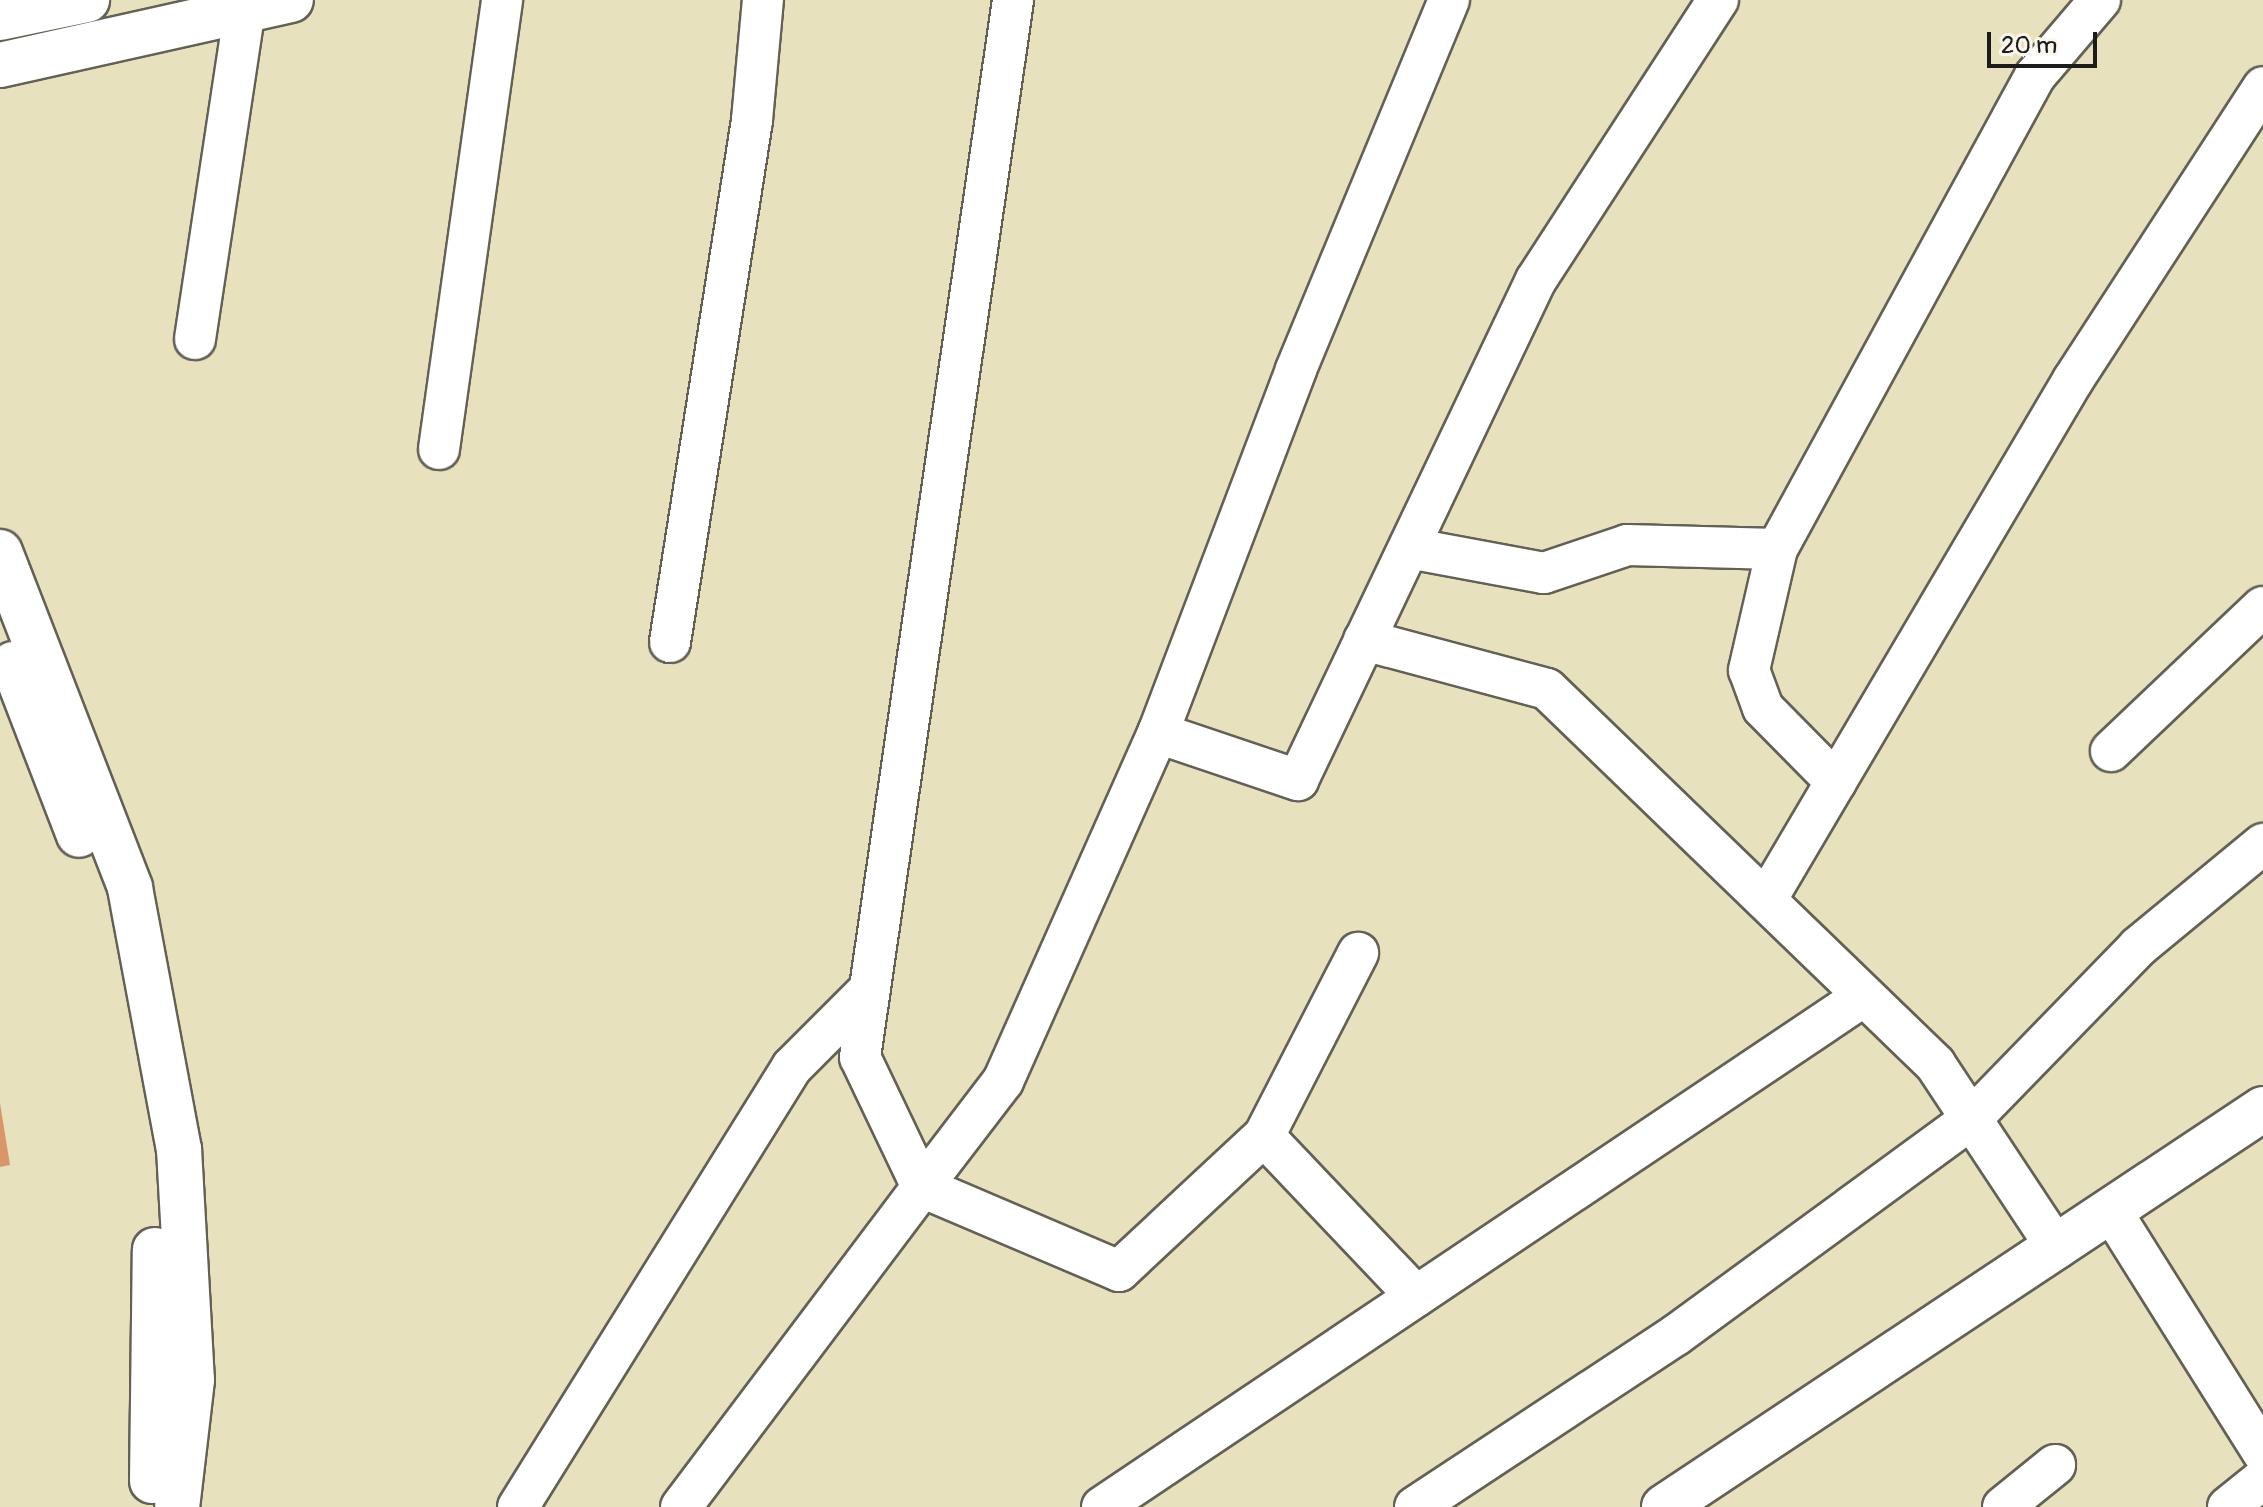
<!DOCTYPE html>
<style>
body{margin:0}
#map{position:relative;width:2263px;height:1507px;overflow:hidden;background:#e8e1be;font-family:Pangolin,sans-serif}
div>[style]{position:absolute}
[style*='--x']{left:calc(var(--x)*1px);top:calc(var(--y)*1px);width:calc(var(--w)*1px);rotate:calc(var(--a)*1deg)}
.building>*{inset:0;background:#d8966a}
.roads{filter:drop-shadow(2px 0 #636155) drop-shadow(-2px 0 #636155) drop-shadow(0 2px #636155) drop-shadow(0 -2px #636155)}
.street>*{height:40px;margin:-20px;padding:0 20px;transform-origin:20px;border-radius:20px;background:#fff}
.secondary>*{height:44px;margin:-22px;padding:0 22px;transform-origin:22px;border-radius:22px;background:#fff}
span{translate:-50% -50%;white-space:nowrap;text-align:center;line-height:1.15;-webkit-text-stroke:7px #fbf7ec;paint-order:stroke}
.scale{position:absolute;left:1987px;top:32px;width:110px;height:36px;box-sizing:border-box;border:4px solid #1c1c1c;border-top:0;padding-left:10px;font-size:24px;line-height:28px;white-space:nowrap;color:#1c1c1c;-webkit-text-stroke:6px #fbf7ec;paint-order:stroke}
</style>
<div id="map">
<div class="building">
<i style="clip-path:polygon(0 1103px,10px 1165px,0 1167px)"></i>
</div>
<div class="roads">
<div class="street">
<i style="--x:1449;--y:0;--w:400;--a:112.5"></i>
<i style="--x:1296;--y:370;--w:388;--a:110.8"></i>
<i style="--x:1158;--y:733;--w:148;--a:18.6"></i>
<i style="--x:1298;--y:780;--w:554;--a:-64.55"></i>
<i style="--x:1536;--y:280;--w:334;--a:-57"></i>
<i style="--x:195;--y:339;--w:333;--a:-81.4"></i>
<i style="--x:439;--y:449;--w:453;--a:-82"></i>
<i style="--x:1409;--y:548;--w:137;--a:10.5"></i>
<i style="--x:1544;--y:573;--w:88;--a:-18.6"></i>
<i style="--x:1627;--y:545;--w:150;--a:1.5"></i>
<i style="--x:1364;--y:640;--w:189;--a:15"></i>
<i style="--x:1547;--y:689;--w:540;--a:44.02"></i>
<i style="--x:1935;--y:1064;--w:221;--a:56.5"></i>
<i style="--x:670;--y:642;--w:528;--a:-81.07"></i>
<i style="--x:752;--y:120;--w:121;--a:-84.8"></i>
<i style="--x:1158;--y:733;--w:381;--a:114"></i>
<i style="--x:1003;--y:1081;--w:133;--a:127.4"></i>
<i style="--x:922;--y:1187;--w:214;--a:23.1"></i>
<i style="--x:1119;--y:1271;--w:198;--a:-43"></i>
<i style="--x:1264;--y:1136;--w:221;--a:46.5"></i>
<i style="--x:2111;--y:751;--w:209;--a:-43.5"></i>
<i style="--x:1836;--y:782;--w:104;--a:-134.6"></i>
<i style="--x:1763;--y:708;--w:40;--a:-110.2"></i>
<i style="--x:1749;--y:670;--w:124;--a:-77"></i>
<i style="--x:1777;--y:549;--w:539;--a:-61.39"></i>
<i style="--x:2035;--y:76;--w:100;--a:-49.5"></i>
<i style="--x:1766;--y:900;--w:604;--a:-59.44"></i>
<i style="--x:2073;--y:380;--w:349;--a:-57"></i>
<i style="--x:1264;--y:1136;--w:206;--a:-62.8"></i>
<i style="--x:2110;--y:1209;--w:288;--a:57.9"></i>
<i style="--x:518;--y:1507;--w:518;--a:-58.09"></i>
<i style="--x:792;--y:1067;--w:110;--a:-45"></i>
<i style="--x:681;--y:1507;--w:401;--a:-53"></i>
<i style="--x:922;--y:1187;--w:144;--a:-115.5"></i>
<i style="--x:860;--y:1057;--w:1068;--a:-81.76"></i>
<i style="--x:1102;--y:1507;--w:917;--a:-33.85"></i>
<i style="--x:1415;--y:1507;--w:313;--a:-33.4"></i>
<i style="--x:1676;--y:1335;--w:366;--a:-36.2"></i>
<i style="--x:1971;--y:1119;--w:240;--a:-45.8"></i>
<i style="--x:2138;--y:947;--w:162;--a:-39.5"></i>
<i style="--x:2003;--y:1507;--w:67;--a:-38.9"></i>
<i style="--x:2228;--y:1507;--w:45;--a:-38.7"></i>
</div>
<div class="secondary">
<i style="--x:0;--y:18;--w:89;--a:-11.7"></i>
<i style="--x:0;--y:65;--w:298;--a:-12.6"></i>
<i style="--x:0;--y:552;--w:360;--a:68.8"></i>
<i style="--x:130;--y:888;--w:266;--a:79.4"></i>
<i style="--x:179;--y:1149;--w:231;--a:86.8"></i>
<i style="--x:192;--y:1380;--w:128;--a:96.7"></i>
<i style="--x:13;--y:664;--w:183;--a:68.9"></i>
<i style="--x:152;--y:1481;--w:231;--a:-89.3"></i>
<i style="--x:1664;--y:1507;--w:719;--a:-33.6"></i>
</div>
</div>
<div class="scale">20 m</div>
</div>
